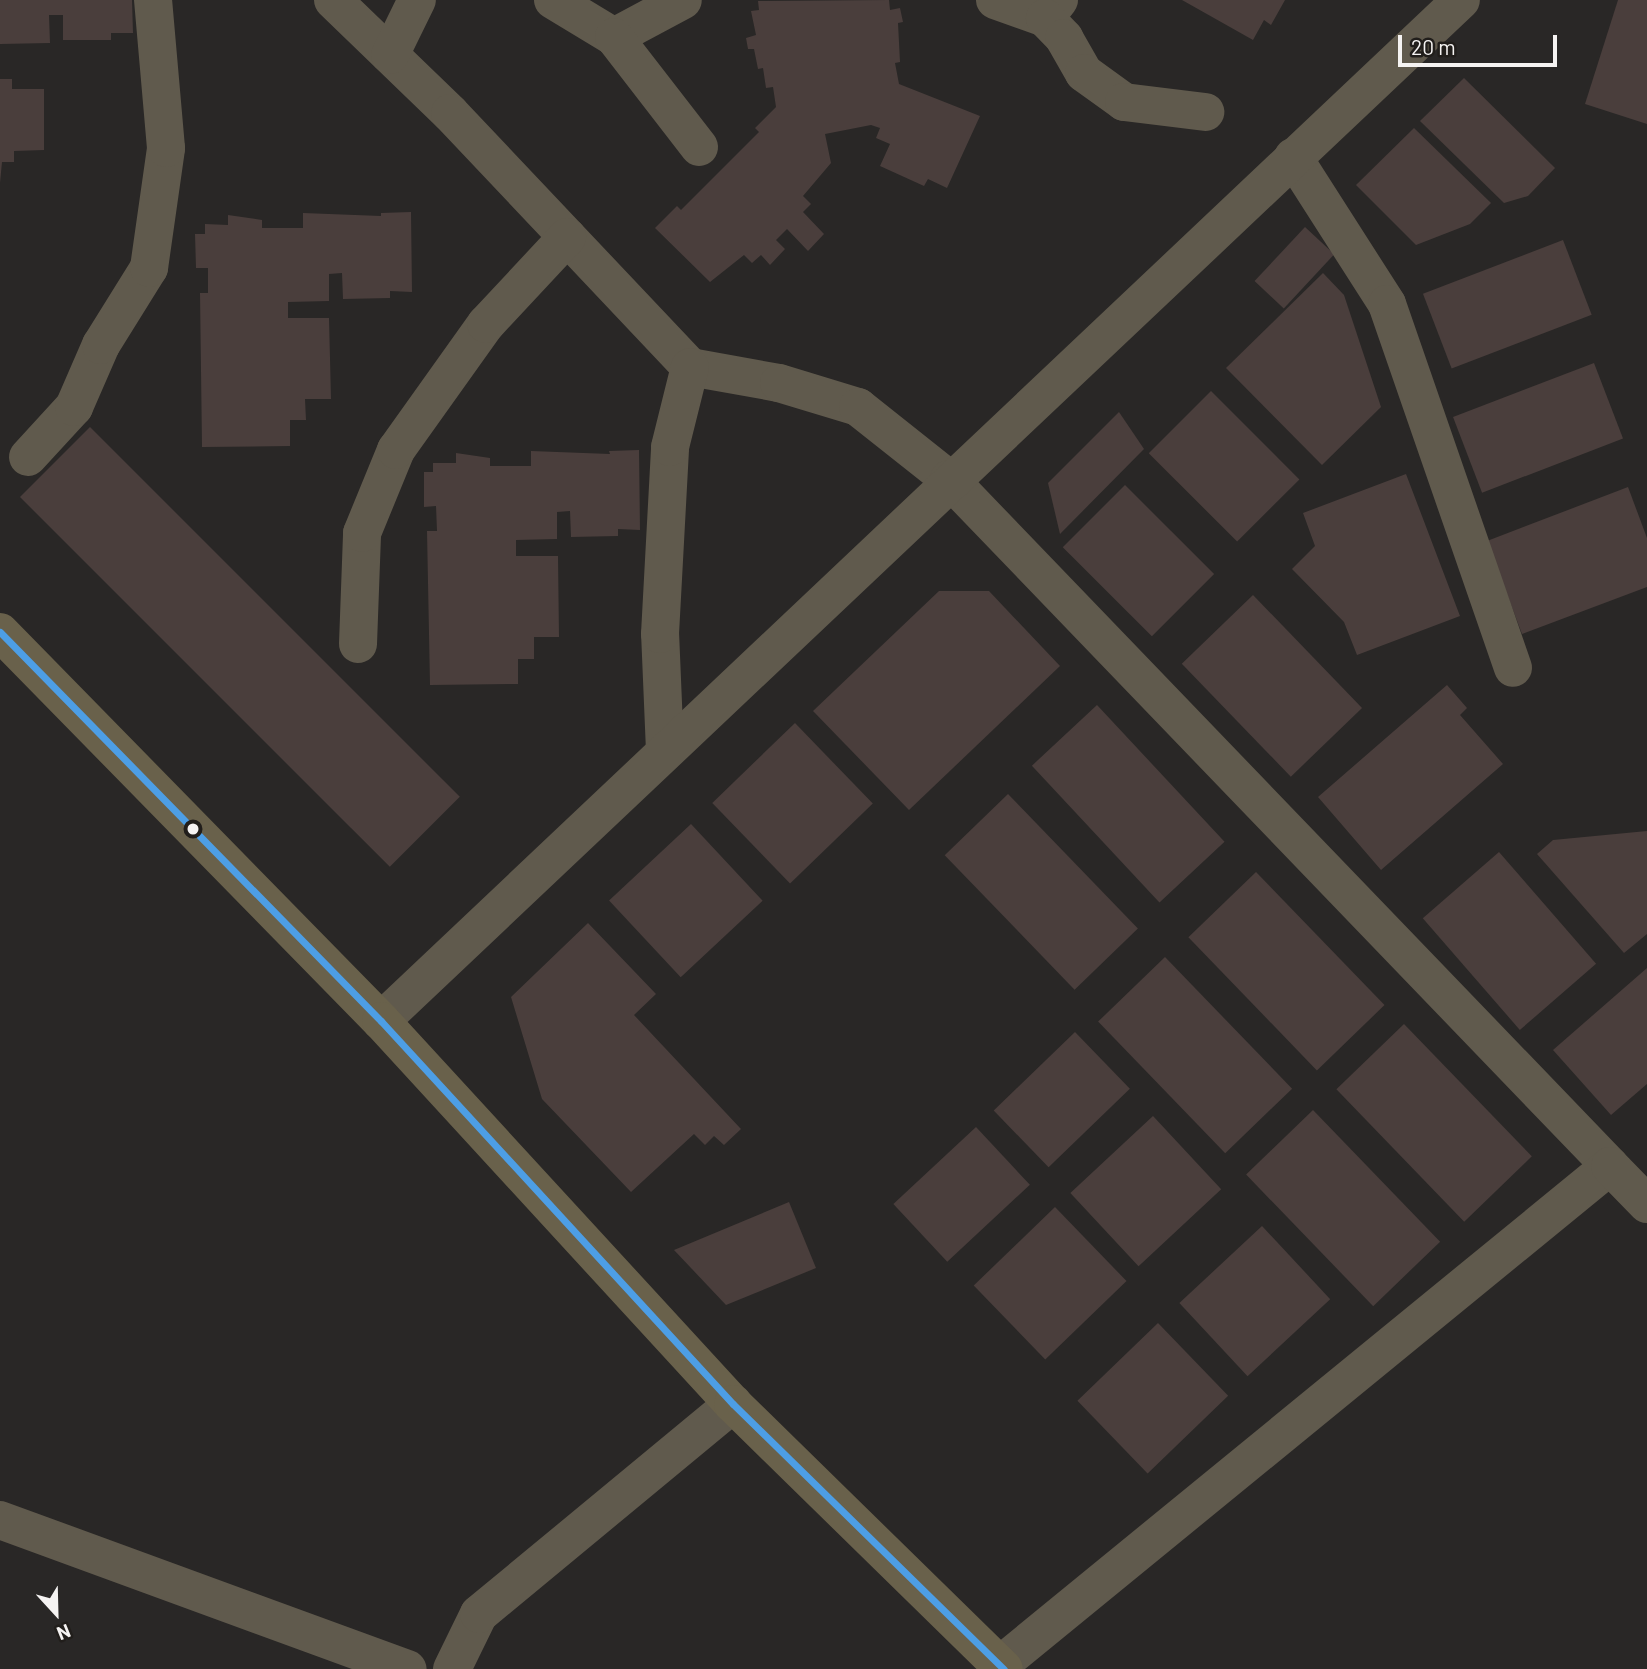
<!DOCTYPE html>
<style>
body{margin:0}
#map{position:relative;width:1647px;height:1669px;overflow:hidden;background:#292726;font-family:Barlow,sans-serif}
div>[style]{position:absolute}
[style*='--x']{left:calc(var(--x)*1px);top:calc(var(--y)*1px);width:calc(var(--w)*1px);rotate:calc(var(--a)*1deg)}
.building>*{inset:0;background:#4a3e3c;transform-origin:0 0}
.minor>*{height:38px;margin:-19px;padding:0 19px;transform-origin:19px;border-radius:19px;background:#605a4d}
.major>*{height:38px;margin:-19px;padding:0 19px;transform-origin:19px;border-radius:19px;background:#69614b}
.bus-1>*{height:7px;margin:-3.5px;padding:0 3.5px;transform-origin:3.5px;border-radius:3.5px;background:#4d9ee5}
.dots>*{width:19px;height:19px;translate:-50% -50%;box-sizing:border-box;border:4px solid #211e1b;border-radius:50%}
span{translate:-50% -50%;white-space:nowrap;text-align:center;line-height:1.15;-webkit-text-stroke:6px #211e1b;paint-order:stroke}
.north{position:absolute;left:21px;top:1578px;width:70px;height:70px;-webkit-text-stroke:5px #211e1b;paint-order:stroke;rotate:158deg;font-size:19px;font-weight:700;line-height:28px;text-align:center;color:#f5f3f2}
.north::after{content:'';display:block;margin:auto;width:24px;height:32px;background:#f5f3f2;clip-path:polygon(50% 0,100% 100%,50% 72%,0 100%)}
.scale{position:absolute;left:1398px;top:35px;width:159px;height:32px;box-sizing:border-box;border:4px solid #f5f3f2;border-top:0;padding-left:9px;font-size:21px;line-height:24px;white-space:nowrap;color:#f5f3f2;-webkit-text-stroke:5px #211e1b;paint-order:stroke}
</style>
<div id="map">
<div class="building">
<i style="clip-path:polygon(0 0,132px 0,133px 33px,111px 33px,111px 40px,63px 40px,63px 15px,49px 15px,50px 43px,0 44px)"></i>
<i style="clip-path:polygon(889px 0,890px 10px,900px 8px,903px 22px,898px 23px,900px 62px,895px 63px,899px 84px,980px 116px,947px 188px,928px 179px,924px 186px,880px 166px,890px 144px,876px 138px,880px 128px,871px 125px,825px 134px,831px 163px,803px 196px,811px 204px,803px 212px,824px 234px,808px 251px,787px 229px,776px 240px,785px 249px,770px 265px,761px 255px,752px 263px,744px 255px,710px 282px,655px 228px,677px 206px,681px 210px,759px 132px,755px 128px,776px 107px,773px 87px,766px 88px,763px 68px,758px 69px,754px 49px,748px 49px,746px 38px,756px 35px,751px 11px,759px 10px,758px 1px)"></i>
<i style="clip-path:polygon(1182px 0,1285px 0,1271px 25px,1264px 20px,1253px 40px)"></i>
<i style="clip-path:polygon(1618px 0,1647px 0,1647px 124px,1585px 104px)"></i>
<i style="clip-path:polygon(1464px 78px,1555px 168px,1528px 196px,1504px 203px,1420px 121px)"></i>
<i style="clip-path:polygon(0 79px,12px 79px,12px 89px,44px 89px,44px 150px,14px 151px,14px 162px,2px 162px,0 183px)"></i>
<i style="clip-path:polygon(1414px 128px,1491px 203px,1470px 224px,1416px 245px,1356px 185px)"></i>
<i style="clip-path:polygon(411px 212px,412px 292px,390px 291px,390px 298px,343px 299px,342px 273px,329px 274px,329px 301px,288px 302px,288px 318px,329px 318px,331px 399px,305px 399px,306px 420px,290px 420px,290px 446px,202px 447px,200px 293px,208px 293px,208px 268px,196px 268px,195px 234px,205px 234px,205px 224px,228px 225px,228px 215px,262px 220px,262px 228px,303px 228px,303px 213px,381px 216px,381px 213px)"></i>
<i style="left:1305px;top:227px;width:40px;height:74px;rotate:43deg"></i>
<i style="left:1563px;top:240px;width:80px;height:150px;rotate:69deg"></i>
<i style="clip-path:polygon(1323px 273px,1344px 295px,1381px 407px,1322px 465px,1226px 368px)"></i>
<i style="left:1594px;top:363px;width:81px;height:151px;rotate:69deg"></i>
<i style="left:1211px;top:391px;width:125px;height:88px;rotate:45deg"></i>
<i style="clip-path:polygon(1119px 412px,1144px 449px,1060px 534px,1048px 483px)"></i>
<i style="left:90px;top:427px;width:523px;height:99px;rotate:45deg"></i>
<i style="clip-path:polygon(639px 450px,640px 530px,618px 529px,618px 536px,571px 537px,570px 511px,557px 512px,557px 539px,516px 540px,516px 556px,558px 556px,559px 637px,534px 637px,534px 659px,518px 659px,518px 684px,430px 685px,427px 531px,437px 531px,436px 506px,424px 507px,424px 472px,433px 472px,433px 463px,456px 463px,456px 453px,490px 458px,490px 466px,531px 466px,531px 451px,610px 454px,609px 451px)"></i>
<i style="clip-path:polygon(1406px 474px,1460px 616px,1357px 655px,1344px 622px,1292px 569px,1315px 546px,1303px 513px)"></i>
<i style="left:1125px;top:485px;width:126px;height:88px;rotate:45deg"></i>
<i style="clip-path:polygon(1628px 487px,1647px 538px,1647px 587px,1522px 634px,1487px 541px)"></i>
<i style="clip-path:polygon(939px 591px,989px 591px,1060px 666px,909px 810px,813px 711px)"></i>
<i style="left:1253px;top:595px;width:157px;height:99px;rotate:46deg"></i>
<i style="clip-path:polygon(1447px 685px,1467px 708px,1460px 715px,1503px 764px,1381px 870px,1318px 797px)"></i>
<i style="left:1097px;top:705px;width:187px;height:89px;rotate:47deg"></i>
<i style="left:795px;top:723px;width:112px;height:115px;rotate:46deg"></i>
<i style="left:1008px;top:794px;width:187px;height:88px;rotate:46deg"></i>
<i style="left:691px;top:824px;width:105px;height:112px;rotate:47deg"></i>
<i style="clip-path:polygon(1647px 831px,1647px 934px,1624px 953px,1537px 854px,1553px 840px)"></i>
<i style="left:1499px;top:852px;width:148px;height:101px;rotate:49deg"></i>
<i style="left:1256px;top:872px;width:185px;height:94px;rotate:46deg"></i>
<i style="clip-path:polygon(588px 923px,656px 994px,634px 1015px,741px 1129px,724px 1145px,714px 1136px,705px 1145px,694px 1134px,631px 1192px,542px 1099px,511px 997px)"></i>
<i style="left:1165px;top:957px;width:183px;height:93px;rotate:46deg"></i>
<i style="clip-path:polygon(1647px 968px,1647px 1084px,1611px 1115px,1553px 1050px)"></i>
<i style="left:1404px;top:1024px;width:184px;height:94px;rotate:46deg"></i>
<i style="left:1075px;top:1032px;width:79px;height:113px;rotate:46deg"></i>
<i style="left:1313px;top:1110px;width:183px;height:93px;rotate:46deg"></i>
<i style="left:1153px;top:1116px;width:100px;height:113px;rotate:47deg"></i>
<i style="left:976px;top:1127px;width:79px;height:113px;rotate:47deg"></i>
<i style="clip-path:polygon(789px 1202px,816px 1268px,726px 1305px,674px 1250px)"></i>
<i style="left:1055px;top:1207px;width:103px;height:113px;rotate:46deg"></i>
<i style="left:1262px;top:1226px;width:100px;height:113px;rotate:47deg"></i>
<i style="left:1158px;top:1323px;width:101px;height:112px;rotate:46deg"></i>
</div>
<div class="minor">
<i style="--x:333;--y:0;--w:163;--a:44"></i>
<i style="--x:450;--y:113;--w:349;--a:46.6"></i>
<i style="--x:690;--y:367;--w:90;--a:10.2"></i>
<i style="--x:779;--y:383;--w:83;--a:16.9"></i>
<i style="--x:858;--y:407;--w:116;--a:38.4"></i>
<i style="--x:949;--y:479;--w:953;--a:46.1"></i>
<i style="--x:1610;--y:1166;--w:788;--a:140.72"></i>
<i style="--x:553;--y:0;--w:71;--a:31.2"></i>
<i style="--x:614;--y:37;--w:78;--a:-28.2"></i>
<i style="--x:995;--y:0;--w:53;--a:19.8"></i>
<i style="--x:1059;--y:0;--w:23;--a:128"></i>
<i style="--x:1045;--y:18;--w:28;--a:46"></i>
<i style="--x:1064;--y:38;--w:40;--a:60.3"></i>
<i style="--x:1084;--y:73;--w:49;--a:35.9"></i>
<i style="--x:1124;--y:102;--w:82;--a:7"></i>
<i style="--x:614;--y:37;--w:139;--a:52.3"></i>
<i style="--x:390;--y:55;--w:61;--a:-63.9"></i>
<i style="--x:1293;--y:157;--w:174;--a:57.4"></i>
<i style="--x:1387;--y:304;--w:385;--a:70.9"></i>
<i style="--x:28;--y:457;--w:68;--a:-47.4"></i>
<i style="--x:74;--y:407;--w:68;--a:-66.5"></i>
<i style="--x:101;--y:345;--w:91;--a:-58.1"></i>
<i style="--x:149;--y:268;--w:121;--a:-81.9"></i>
<i style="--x:166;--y:148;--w:149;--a:-95"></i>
<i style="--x:358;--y:644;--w:111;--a:-87.9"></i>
<i style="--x:362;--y:533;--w:90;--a:-67.7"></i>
<i style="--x:396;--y:450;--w:155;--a:-54.5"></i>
<i style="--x:486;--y:324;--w:119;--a:-47"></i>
<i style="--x:665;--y:751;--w:117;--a:-92.4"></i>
<i style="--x:660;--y:634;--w:187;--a:-86.9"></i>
<i style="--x:670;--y:447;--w:82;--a:-76"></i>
<i style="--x:381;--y:1021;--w:1486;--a:-43.39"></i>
<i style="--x:1610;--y:1166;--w:53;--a:45.8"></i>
<i style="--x:0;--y:1520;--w:434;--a:20.1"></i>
<i style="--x:452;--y:1669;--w:61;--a:-63.9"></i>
<i style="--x:479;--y:1614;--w:330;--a:-39.6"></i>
</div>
<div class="major">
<i style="--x:0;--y:632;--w:545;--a:45.6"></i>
<i style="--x:381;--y:1021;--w:520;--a:47.42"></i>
<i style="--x:733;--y:1404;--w:379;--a:44.4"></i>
</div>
<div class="bus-1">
<i style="--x:0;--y:632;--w:545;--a:45.6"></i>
<i style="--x:381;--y:1021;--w:520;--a:47.42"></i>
<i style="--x:733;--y:1404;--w:379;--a:44.4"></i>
</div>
<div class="dots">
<i style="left:193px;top:829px;background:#f5f3f2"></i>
</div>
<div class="north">N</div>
<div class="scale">20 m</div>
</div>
